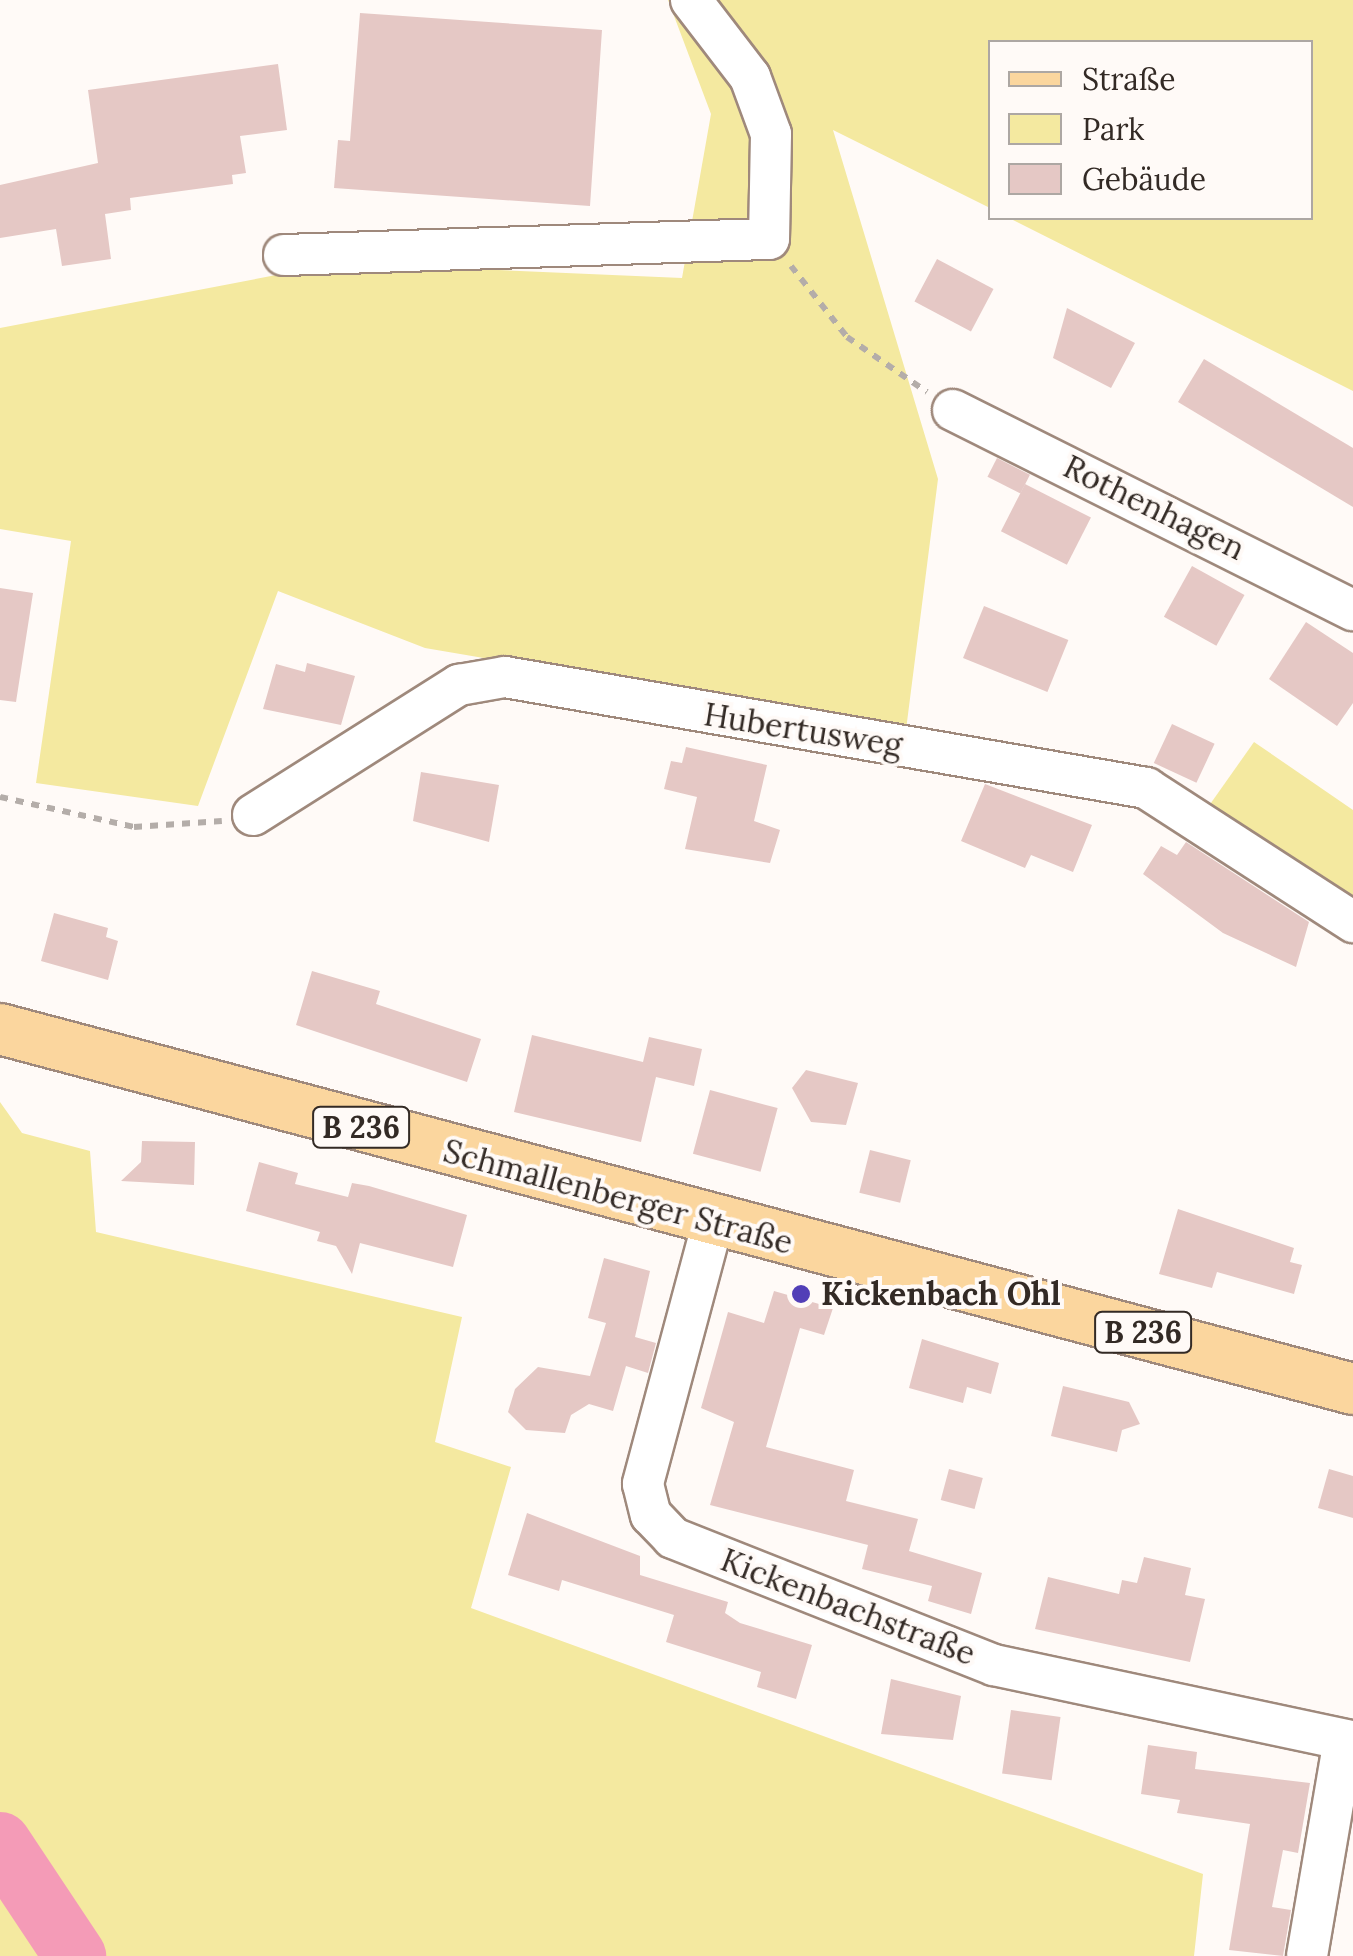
<!DOCTYPE html>
<meta charset="utf-8">
<style>
body{margin:0}
#map{position:relative;width:1353px;height:1956px;overflow:hidden;background:#fffaf7;font-family:Lora,serif}
div>[style]{position:absolute}
[style*='--x']{left:calc(var(--x)*1px);top:calc(var(--y)*1px);width:calc(var(--w)*1px);rotate:calc(var(--a)*1deg)}
.green>*{inset:0;background:#f4e9a0}
.river>*{height:62px;margin:-31px;padding:0 31px;transform-origin:31px;border-radius:31px;background:#f49bb7}
.building>*{inset:0;background:#e5c8c5;transform-origin:0 0}
.path>*{height:6px;margin-top:-3px;transform-origin:0;background:repeating-linear-gradient(90deg,#b4ada9 0 8px,transparent 0 16px)}
.roads{filter:drop-shadow(2px 0 #9f897c) drop-shadow(-2px 0 #9f897c) drop-shadow(0 2px #9f897c) drop-shadow(0 -2px #9f897c)}
.minor>*{height:40px;margin:-20px;padding:0 20px;transform-origin:20px;border-radius:20px;background:#fff}
.major>*{height:50px;margin:-25px;padding:0 25px;transform-origin:25px;border-radius:25px;background:#fbd69e}
.dots>*{width:28px;height:28px;translate:-50% -50%;box-sizing:border-box;border:5px solid #fffaf7;border-radius:50%}
span{translate:-50% -50%;white-space:nowrap;text-align:center;line-height:1.15;-webkit-text-stroke:8px #fffaf7;paint-order:stroke}
.shield-label span{padding:2px 8px;background:#fffaf7;border:2px solid;border-radius:8px;-webkit-text-stroke-width:0}
.shield-label{font-size:30px;color:#332a25;font-weight:700}
.street-label{font-size:32px;color:#332a25}
.poi-label{font-size:32px;color:#332a25;font-weight:700}
.left{translate:0 -50%;text-align:left}
.legend{position:absolute;left:988px;top:40px;width:325px;height:180px;box-sizing:border-box;background:#fffaf7;border:2px solid #ada7a3;margin:0;padding:12px 18px;list-style:none;font-size:30px;color:#332a25}
.legend li{display:flex;align-items:center;gap:20px;height:50px}
.legend b{width:50px;border:2px solid #ada7a3}
</style>
<div id="map">
<div class="green">
<i style="clip-path:polygon(668px 0,1353px 0,1353px 391px,1009px 218px,1310px 218px,1310px 42px,991px 42px,990px 208px,833px 130px,938px 479px,906px 730px,425px 648px,278px 591px,198px 806px,36px 783px,71px 541px,0 529px,0 328px,339px 263px,682px 278px,711px 114px)"></i>
<i style="clip-path:polygon(1254px 742px,1353px 810px,1353px 911px,1206px 810px)"></i>
<i style="clip-path:polygon(0 1102px,22px 1133px,90px 1151px,96px 1232px,462px 1317px,435px 1442px,511px 1467px,471px 1608px,1203px 1874px,1194px 1956px,0 1956px)"></i>
</div>
<div class="river">
<i style="--x:0;--y:1843;--w:136;--a:56.4"></i>
</div>
<div class="building">
<i style="clip-path:polygon(360px 13px,602px 30px,590px 206px,334px 188px,338px 140px,350px 141px)"></i>
<i style="clip-path:polygon(278px 64px,287px 130px,240px 136px,246px 173px,232px 175px,233px 184px,130px 198px,131px 210px,105px 214px,111px 259px,62px 266px,56px 229px,0 238px,0 185px,98px 163px,88px 90px)"></i>
<i style="left:937px;top:259px;width:64px;height:48px;rotate:28deg"></i>
<i style="clip-path:polygon(1067px 308px,1135px 343px,1111px 388px,1053px 358px)"></i>
<i style="clip-path:polygon(1204px 359px,1353px 448px,1353px 507px,1178px 402px)"></i>
<i style="left:997px;top:458px;width:37px;height:21px;rotate:27deg"></i>
<i style="left:1025px;top:484px;width:74px;height:53px;rotate:27deg"></i>
<i style="left:1192px;top:566px;width:60px;height:58px;rotate:29deg"></i>
<i style="clip-path:polygon(0 588px,33px 593px,16px 702px,0 700px)"></i>
<i style="left:984px;top:606px;width:91px;height:56px;rotate:22deg"></i>
<i style="clip-path:polygon(1306px 622px,1353px 653px,1353px 703px,1337px 726px,1269px 679px)"></i>
<i style="clip-path:polygon(307px 663px,355px 676px,341px 725px,263px 709px,276px 664px,305px 672px)"></i>
<i style="left:1172px;top:724px;width:47px;height:43px;rotate:25deg"></i>
<i style="clip-path:polygon(686px 747px,767px 765px,754px 821px,780px 830px,770px 863px,685px 849px,697px 797px,664px 789px,671px 761px,682px 763px)"></i>
<i style="clip-path:polygon(421px 772px,499px 785px,489px 842px,413px 821px)"></i>
<i style="clip-path:polygon(985px 784px,1092px 825px,1073px 872px,1031px 855px,1025px 868px,961px 841px)"></i>
<i style="clip-path:polygon(1186px 842px,1309px 922px,1296px 967px,1223px 933px,1143px 874px,1161px 846px,1177px 855px)"></i>
<i style="clip-path:polygon(54px 913px,108px 928px,106px 937px,118px 941px,108px 980px,41px 961px)"></i>
<i style="clip-path:polygon(312px 971px,380px 991px,376px 1004px,481px 1039px,467px 1082px,296px 1025px)"></i>
<i style="clip-path:polygon(532px 1035px,643px 1062px,649px 1037px,702px 1049px,694px 1086px,656px 1077px,641px 1142px,514px 1112px)"></i>
<i style="clip-path:polygon(806px 1070px,858px 1083px,846px 1125px,811px 1122px,792px 1088px)"></i>
<i style="left:710px;top:1090px;width:70px;height:66px;rotate:15deg"></i>
<i style="clip-path:polygon(142px 1141px,195px 1142px,194px 1185px,121px 1181px,141px 1162px)"></i>
<i style="left:870px;top:1150px;width:42px;height:44px;rotate:14deg"></i>
<i style="clip-path:polygon(259px 1162px,298px 1173px,295px 1184px,348px 1197px,352px 1183px,369px 1186px,467px 1215px,453px 1267px,360px 1243px,352px 1274px,336px 1246px,317px 1241px,320px 1232px,246px 1211px)"></i>
<i style="clip-path:polygon(1178px 1209px,1294px 1248px,1290px 1262px,1302px 1265px,1294px 1294px,1217px 1272px,1212px 1288px,1159px 1274px)"></i>
<i style="clip-path:polygon(604px 1258px,650px 1271px,635px 1337px,656px 1343px,648px 1373px,626px 1366px,613px 1411px,589px 1404px,571px 1415px,565px 1433px,526px 1430px,508px 1412px,515px 1389px,538px 1367px,590px 1376px,606px 1323px,588px 1318px)"></i>
<i style="clip-path:polygon(774px 1291px,833px 1308px,824px 1335px,800px 1328px,766px 1447px,854px 1470px,846px 1501px,918px 1519px,909px 1551px,982px 1573px,971px 1614px,928px 1601px,932px 1586px,862px 1569px,868px 1545px,710px 1505px,734px 1422px,701px 1408px,728px 1312px,764px 1323px)"></i>
<i style="clip-path:polygon(922px 1339px,999px 1363px,991px 1394px,967px 1387px,963px 1403px,909px 1388px)"></i>
<i style="clip-path:polygon(1063px 1386px,1129px 1402px,1140px 1424px,1122px 1430px,1117px 1452px,1051px 1436px)"></i>
<i style="left:949px;top:1469px;width:35px;height:32px;rotate:15deg"></i>
<i style="clip-path:polygon(1329px 1469px,1353px 1476px,1353px 1518px,1318px 1508px)"></i>
<i style="clip-path:polygon(527px 1513px,640px 1556px,640px 1575px,728px 1602px,725px 1613px,740px 1623px,812px 1645px,796px 1699px,757px 1687px,761px 1672px,666px 1642px,674px 1615px,562px 1580px,559px 1591px,508px 1575px)"></i>
<i style="clip-path:polygon(1144px 1557px,1191px 1568px,1185px 1595px,1205px 1599px,1190px 1662px,1035px 1629px,1048px 1577px,1119px 1594px,1122px 1580px,1137px 1583px)"></i>
<i style="clip-path:polygon(891px 1679px,961px 1696px,953px 1740px,881px 1734px)"></i>
<i style="left:1011px;top:1710px;width:50px;height:64px;rotate:8deg"></i>
<i style="clip-path:polygon(1148px 1745px,1197px 1752px,1195px 1769px,1310px 1783px,1298px 1853px,1283px 1850px,1272px 1907px,1291px 1910px,1283px 1956px,1229px 1950px,1250px 1824px,1177px 1813px,1180px 1800px,1141px 1794px)"></i>
</div>
<div class="path">
<i style="--x:791;--y:266;--w:90;--a:51.7"></i>
<i style="--x:847;--y:337;--w:97;--a:34.5"></i>
<i style="--x:0;--y:797;--w:137;--a:12.6"></i>
<i style="--x:134;--y:827;--w:88;--a:-3.9"></i>
</div>
<div class="roads">
<div class="minor">
<i style="--x:284;--y:255;--w:485;--a:-1.9"></i>
<i style="--x:769;--y:239;--w:105;--a:-88.9"></i>
<i style="--x:771;--y:134;--w:61;--a:-110.2"></i>
<i style="--x:750;--y:77;--w:97;--a:-127.5"></i>
<i style="--x:953;--y:410;--w:447;--a:26.6"></i>
<i style="--x:253;--y:815;--w:244;--a:-32.3"></i>
<i style="--x:459;--y:685;--w:47;--a:-9.9"></i>
<i style="--x:505;--y:677;--w:651;--a:9.82"></i>
<i style="--x:1146;--y:788;--w:247;--a:32.9"></i>
<i style="--x:713;--y:1222;--w:271;--a:105"></i>
<i style="--x:643;--y:1484;--w:32;--a:76"></i>
<i style="--x:651;--y:1515;--w:32;--a:46"></i>
<i style="--x:673;--y:1538;--w:345;--a:21.6"></i>
<i style="--x:994;--y:1665;--w:367;--a:12"></i>
<i style="--x:1307;--y:1956;--w:219;--a:-80.3"></i>
</div>
<div class="major">
<i style="--x:0;--y:1029;--w:1400;--a:14.9"></i>
</div>
</div>
<div class="dots">
<i style="left:801px;top:1294px;background:#523fb7"></i>
</div>
<div class="shield-label">
<span style="left:361px;top:1127px">B 236</span>
<span style="left:1143px;top:1332px">B 236</span>
</div>
<div class="street-label">
<span style="left:1154px;top:508px;rotate:26deg">Rothenhagen</span>
<span style="left:803px;top:730px;rotate:9deg">Hubertusweg</span>
<span style="left:618px;top:1197px;rotate:15deg">Schmallenberger Straße</span>
<span style="left:848px;top:1607px;rotate:21deg">Kickenbachstraße</span>
</div>
<div class="poi-label">
<span class="left" style="left:821px;top:1294px">Kickenbach Ohl</span>
</div>
<ul class="legend">
<li><b style="height:12px;background:#fbd69e"></b>Straße</li>
<li><b style="height:28px;background:#f4e9a0"></b>Park</li>
<li><b style="height:28px;background:#e5c8c5"></b>Gebäude</li>
</ul>
</div>
